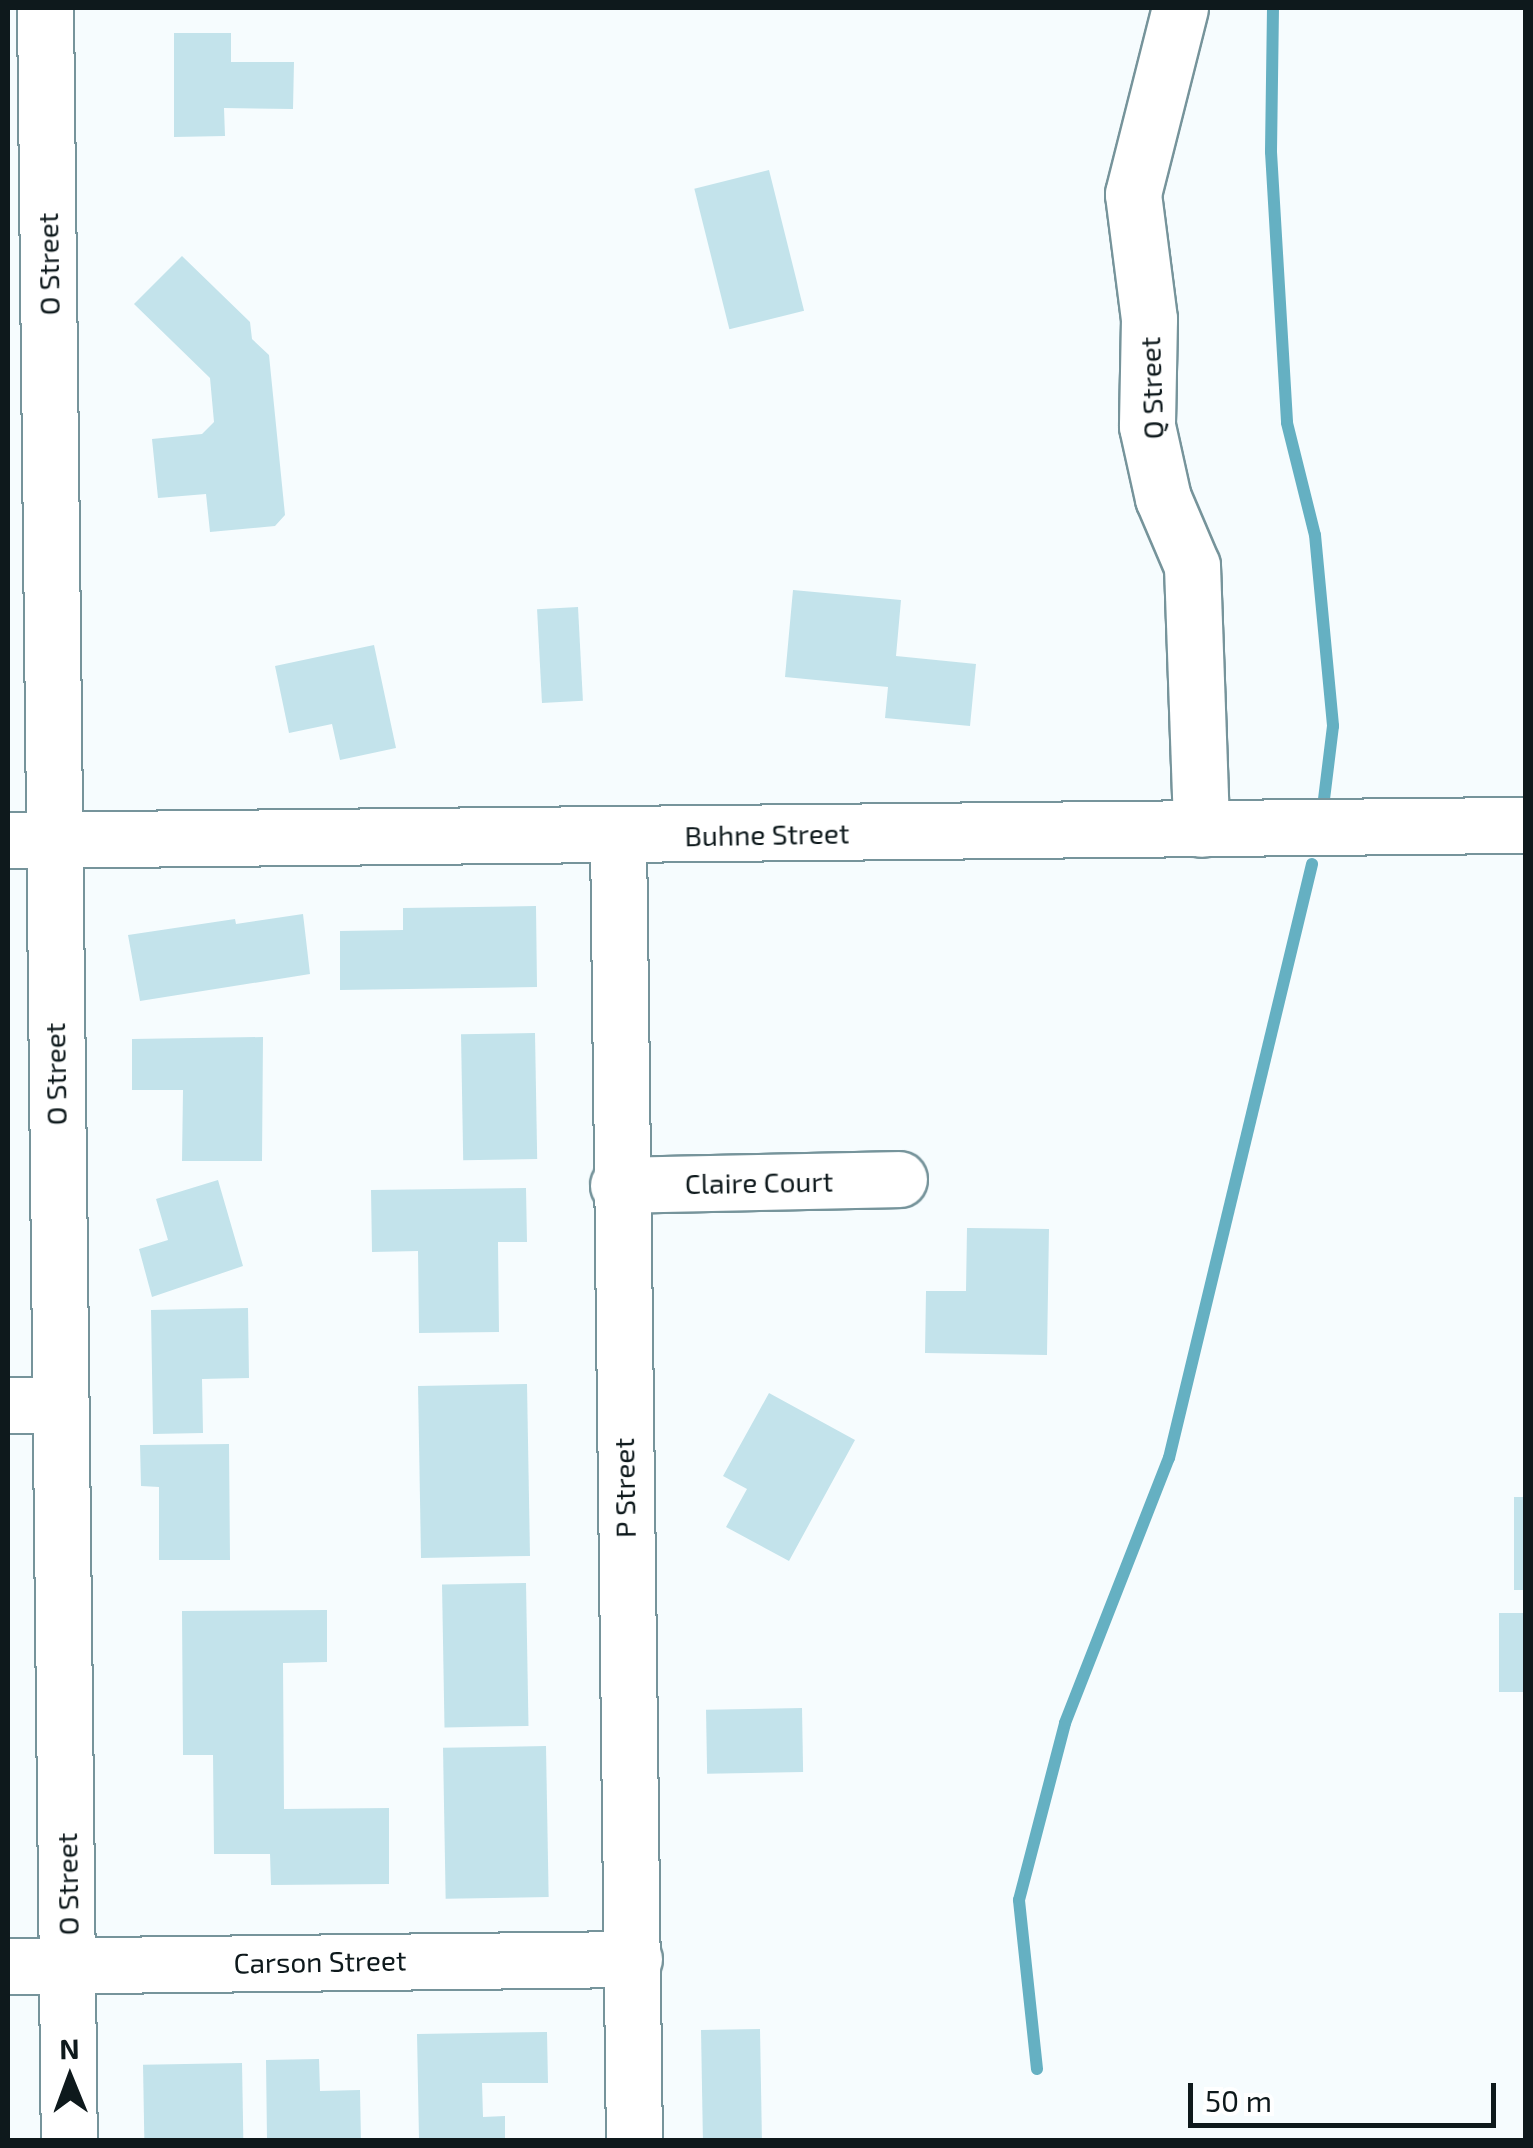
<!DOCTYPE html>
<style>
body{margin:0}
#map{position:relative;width:1533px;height:2148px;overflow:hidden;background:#f6fcfe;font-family:"Exo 2",sans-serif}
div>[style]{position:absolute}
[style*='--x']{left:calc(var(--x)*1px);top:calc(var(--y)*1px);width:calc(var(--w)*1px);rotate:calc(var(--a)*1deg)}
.stream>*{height:12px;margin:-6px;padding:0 6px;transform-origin:6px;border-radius:6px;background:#65b0c2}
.building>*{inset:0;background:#c3e3eb;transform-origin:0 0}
.roads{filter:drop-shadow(2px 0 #76949b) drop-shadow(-2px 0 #76949b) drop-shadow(0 2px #76949b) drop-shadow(0 -2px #76949b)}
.minor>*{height:55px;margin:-27.5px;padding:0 27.5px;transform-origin:27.5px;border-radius:27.5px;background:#fff}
span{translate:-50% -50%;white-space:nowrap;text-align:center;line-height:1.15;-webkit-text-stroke:9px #fff;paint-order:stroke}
.street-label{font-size:28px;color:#0e191c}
.frame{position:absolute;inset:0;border:10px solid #0e191c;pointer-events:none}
.north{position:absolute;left:20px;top:2028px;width:100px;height:100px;-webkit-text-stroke:8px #fff;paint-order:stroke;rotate:359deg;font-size:28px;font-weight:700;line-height:40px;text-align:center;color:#0e191c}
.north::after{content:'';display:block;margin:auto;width:35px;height:45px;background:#0e191c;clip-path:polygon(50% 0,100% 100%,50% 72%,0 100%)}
.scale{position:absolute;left:1188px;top:2083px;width:308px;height:45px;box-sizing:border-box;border:5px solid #0e191c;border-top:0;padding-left:12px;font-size:30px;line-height:35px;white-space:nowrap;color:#0e191c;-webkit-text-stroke:8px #fff;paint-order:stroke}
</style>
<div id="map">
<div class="stream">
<i style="--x:1273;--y:8;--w:144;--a:90.8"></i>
<i style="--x:1271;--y:152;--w:271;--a:86.6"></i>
<i style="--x:1287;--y:423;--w:115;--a:76"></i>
<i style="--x:1315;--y:535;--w:192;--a:84.6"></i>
<i style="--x:1333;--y:726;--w:90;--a:97"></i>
<i style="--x:1037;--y:2069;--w:170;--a:-96.1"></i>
<i style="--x:1019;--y:1900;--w:183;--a:-75.4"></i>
<i style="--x:1065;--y:1723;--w:285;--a:-68.6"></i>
<i style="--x:1169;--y:1458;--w:611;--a:-76.46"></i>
</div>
<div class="building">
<i style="clip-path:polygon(174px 33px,231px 33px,231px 62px,294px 62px,293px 109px,224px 108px,225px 136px,174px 137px)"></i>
<i style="left:769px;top:170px;width:145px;height:77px;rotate:76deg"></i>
<i style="clip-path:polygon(182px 256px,250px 322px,252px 339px,269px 355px,285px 515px,275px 526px,210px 532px,206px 494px,158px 498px,152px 439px,202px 434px,214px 422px,210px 378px,134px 304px)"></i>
<i style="clip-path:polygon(793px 590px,901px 600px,896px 656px,976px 664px,970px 726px,885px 718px,888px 687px,785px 677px)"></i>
<i style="left:578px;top:607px;width:94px;height:41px;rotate:87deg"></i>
<i style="clip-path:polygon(374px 645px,396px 748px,340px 760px,332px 724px,289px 733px,275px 666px)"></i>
<i style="clip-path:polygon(536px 906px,537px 987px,340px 990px,340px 931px,403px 930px,403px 908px)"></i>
<i style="clip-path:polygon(303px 914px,310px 974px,140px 1001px,128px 935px,235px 919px,236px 924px)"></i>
<i style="left:535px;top:1033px;width:126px;height:74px;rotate:89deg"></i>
<i style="clip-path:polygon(263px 1037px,262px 1161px,182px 1161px,183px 1090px,132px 1090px,132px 1039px)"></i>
<i style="clip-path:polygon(218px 1180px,243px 1266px,152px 1297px,139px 1249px,168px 1240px,156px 1199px)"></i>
<i style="clip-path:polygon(526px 1188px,527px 1242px,498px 1242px,499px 1332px,419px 1333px,418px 1251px,372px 1252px,371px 1190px)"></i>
<i style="clip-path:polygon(967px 1228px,1049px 1229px,1047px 1355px,925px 1353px,926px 1291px,966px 1291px)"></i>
<i style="clip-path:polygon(248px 1308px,249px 1378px,202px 1379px,203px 1433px,153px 1434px,151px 1310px)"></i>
<i style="left:527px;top:1384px;width:172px;height:109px;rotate:89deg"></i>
<i style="clip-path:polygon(769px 1393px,855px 1440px,789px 1561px,726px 1527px,747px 1489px,723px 1476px)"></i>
<i style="clip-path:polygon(229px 1444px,230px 1560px,159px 1560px,159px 1487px,141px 1486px,140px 1445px)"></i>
<i style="left:1514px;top:1497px;width:12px;height:93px"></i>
<i style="left:526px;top:1583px;width:143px;height:84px;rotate:89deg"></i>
<i style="clip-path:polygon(327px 1610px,327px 1662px,283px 1663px,284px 1809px,389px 1808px,389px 1884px,271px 1885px,270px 1854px,214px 1854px,213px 1755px,183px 1755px,182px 1611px)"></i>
<i style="left:1499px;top:1613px;width:27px;height:79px"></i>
<i style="left:802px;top:1708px;width:64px;height:96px;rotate:89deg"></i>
<i style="left:546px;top:1746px;width:151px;height:103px;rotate:89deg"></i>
<i style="left:760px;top:2029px;width:111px;height:59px;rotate:89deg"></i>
<i style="clip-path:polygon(547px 2032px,548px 2083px,482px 2083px,483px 2117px,505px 2116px,505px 2140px,419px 2140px,417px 2034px)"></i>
<i style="clip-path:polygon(319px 2059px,320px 2091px,360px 2090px,361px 2140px,267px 2140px,266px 2060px)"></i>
<i style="left:242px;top:2063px;width:76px;height:99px;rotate:89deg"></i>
</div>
<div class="roads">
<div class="minor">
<i style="--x:45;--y:8;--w:2132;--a:89.36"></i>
<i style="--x:1180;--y:8;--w:192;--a:104.2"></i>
<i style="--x:1133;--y:194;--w:126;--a:82.7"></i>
<i style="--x:1149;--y:319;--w:107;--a:91.1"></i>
<i style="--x:1147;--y:426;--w:74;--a:77.5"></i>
<i style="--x:1163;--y:498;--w:74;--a:66.9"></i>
<i style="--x:1192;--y:566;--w:263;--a:88"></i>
<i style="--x:618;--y:836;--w:1304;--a:89.3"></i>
<i style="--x:8;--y:840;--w:1518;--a:-0.57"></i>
<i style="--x:618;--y:1185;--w:281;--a:-1.2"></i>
<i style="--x:8;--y:1405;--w:51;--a:0"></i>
<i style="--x:8;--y:1966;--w:626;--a:-0.64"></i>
</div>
</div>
<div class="street-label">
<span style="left:48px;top:264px;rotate:-91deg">O Street</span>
<span style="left:1151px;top:388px;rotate:-92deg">Q Street</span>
<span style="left:767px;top:834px;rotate:-1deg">Buhne Street</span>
<span style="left:55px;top:1074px;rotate:-91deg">O Street</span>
<span style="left:759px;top:1182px;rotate:-1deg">Claire Court</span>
<span style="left:624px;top:1488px;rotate:-91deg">P Street</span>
<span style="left:67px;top:1884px;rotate:-91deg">O Street</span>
<span style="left:320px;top:1961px;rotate:-1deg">Carson Street</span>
</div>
<div class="frame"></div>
<div class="north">N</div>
<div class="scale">50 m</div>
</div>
